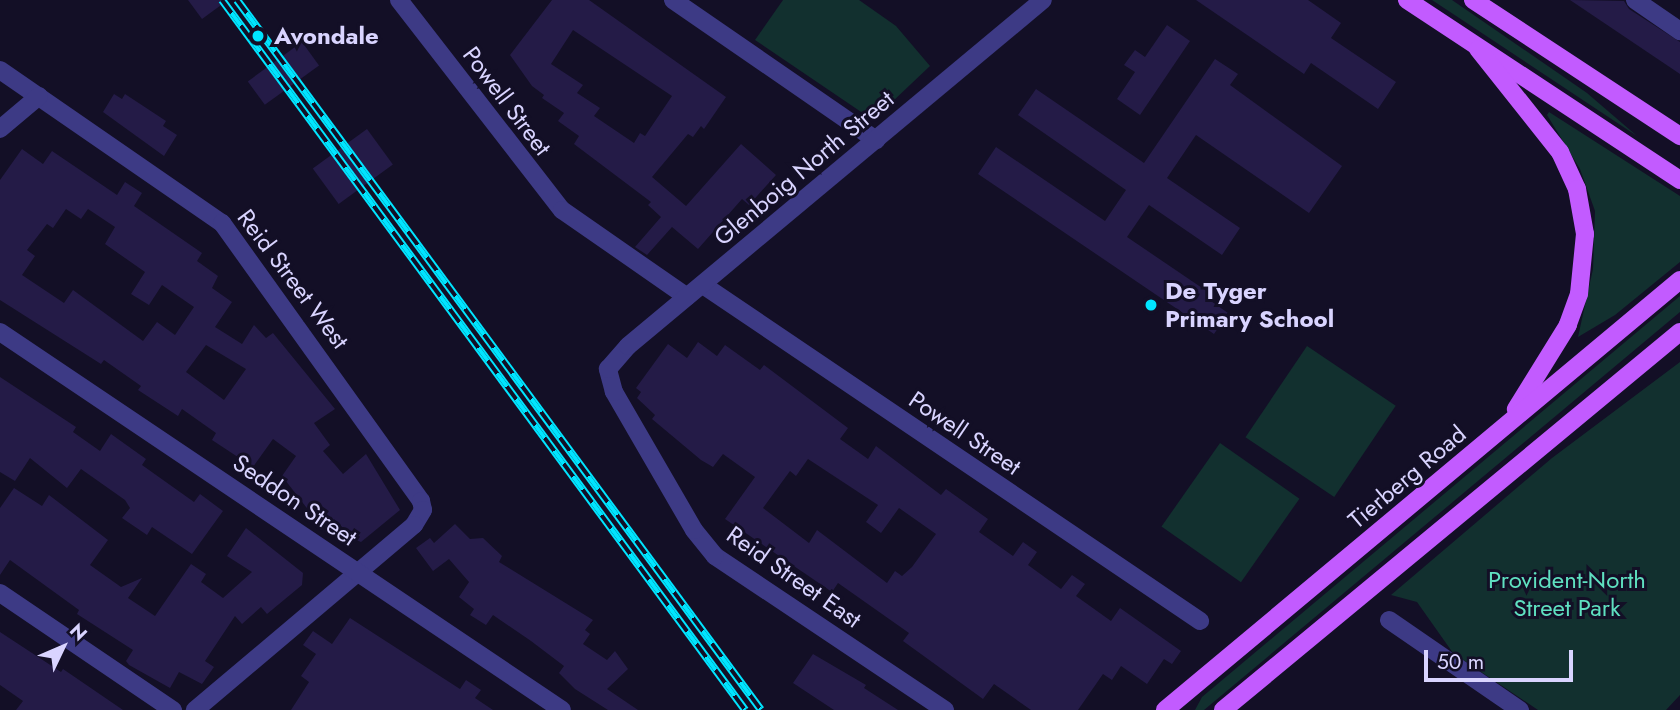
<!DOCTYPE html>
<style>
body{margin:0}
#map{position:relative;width:1680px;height:710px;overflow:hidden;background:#130f26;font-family:Jost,sans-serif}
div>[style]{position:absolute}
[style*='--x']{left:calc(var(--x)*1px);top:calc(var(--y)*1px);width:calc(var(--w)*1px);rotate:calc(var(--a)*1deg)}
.green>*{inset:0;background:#12302f;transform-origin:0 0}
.building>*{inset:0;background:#241b47;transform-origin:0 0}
.minor>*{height:18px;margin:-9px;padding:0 9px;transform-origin:9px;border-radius:9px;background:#3d3a85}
.major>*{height:18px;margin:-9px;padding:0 9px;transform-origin:9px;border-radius:9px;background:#c25bff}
.rail>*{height:8px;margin-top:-4px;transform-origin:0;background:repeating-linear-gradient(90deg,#130f26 0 16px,#00e5ff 0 32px);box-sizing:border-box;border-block:2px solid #00e5ff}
.dots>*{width:19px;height:19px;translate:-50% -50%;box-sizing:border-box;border:4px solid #130f26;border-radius:50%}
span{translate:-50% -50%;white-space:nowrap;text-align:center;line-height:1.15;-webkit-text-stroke:6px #130f26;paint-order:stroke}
.poi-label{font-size:24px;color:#d9d4ff;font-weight:700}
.left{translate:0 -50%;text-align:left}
.street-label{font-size:24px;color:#d9d4ff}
.park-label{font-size:24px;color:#5fe0c0}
.north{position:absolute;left:28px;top:612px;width:70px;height:70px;-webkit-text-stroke:5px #130f26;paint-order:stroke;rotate:46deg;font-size:19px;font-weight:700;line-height:28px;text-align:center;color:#d9d4ff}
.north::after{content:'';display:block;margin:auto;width:24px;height:32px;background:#d9d4ff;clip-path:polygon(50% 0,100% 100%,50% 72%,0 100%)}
.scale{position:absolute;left:1424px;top:650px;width:149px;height:32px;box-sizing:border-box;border:4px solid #d9d4ff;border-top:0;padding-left:9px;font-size:21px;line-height:24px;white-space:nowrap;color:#d9d4ff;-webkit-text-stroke:5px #130f26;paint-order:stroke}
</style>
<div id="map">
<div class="green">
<i style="clip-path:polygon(783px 0,859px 0,896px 26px,930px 66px,873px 120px,755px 40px)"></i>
<i style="clip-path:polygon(1432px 0,1452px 0,1587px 93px,1637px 136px)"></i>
<i style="clip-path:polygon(1549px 112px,1680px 196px,1680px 262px,1615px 315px,1578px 337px,1593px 269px,1595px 211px,1580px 169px,1547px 115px)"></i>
<i style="clip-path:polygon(1680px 296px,1680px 312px,1204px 710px,1195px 710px,1202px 697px)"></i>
<i style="left:1307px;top:346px;width:107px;height:110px;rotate:34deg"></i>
<i style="clip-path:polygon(1680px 362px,1680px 695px,1666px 710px,1538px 710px,1453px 653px,1417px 602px,1391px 595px,1552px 458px)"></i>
<i style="left:1220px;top:443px;width:97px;height:102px;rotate:35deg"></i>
</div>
<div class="building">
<i style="clip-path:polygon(188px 0,228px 0,202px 19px)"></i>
<i style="clip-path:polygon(evenodd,552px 0,589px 0,726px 97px,704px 129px,701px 126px,693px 137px,688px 134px,652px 177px,686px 206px,741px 144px,776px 175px,749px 205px,742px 199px,698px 249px,672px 227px,647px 255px,635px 247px,661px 217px,648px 205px,651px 202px,574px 144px,579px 136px,558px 121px,564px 113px,542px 98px,544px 95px,532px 86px,510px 55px,552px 0,573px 30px,672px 96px,645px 136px,640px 133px,634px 143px,594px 116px,600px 108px,577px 93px,583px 85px,551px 64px,573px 30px)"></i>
<i style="clip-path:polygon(1196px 0,1308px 0,1341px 23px,1331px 38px,1396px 82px,1378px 109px,1311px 63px,1304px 74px)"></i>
<i style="clip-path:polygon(1570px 0,1624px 1px,1629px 9px,1680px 42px,1680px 74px)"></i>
<i style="clip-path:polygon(1167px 25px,1190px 41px,1140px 115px,1117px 99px,1135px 72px,1124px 65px,1135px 50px,1145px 57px)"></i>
<i style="left:302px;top:42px;width:29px;height:67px;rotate:54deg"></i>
<i style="clip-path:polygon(1215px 59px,1238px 74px,1230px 85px,1342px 166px,1309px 213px,1196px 135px,1167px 178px,1240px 228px,1222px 255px,1149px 205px,1127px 237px,1211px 294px,1208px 299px,1228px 313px,1214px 334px,978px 174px,996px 147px,1105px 221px,1126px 190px,1018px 115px,1036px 89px,1144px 163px)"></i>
<i style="clip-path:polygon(114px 94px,122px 99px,125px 94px,166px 121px,163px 126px,177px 135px,164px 156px,103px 112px)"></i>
<i style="left:367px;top:129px;width:44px;height:67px;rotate:54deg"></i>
<i style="clip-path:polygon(evenodd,22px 149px,43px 164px,52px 151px,117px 195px,125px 182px,142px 193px,134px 206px,202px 253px,197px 261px,218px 276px,212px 288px,232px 302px,215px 327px,242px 344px,254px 325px,266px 338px,273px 333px,335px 409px,314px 423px,330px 445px,323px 451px,343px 474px,366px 454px,400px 510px,361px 542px,354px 539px,334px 519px,330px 523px,323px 516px,319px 520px,306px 507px,282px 476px,296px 456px,273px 439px,253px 467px,212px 440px,216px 433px,182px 409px,178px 416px,138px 390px,141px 386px,104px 360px,101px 364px,0 300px,0 180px,22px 149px,66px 209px,81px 219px,88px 209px,115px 227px,105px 244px,145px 272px,131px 294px,149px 305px,162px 285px,194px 307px,175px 335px,157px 322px,143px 341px,73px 290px,64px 303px,22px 275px,35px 256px,27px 250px,47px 224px,53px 228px,66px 209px,22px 149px,206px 345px,246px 369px,224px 400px,186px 372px,206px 345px)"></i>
<i style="clip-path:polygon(evenodd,698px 342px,717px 356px,725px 345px,760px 370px,764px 365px,848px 428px,840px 439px,868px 459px,876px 446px,941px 495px,946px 489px,988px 519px,979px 532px,1013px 556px,1023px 542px,1037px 552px,1028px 565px,1061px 589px,1072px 575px,1085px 584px,1076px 596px,1111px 621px,1120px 608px,1181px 651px,1172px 664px,1164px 659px,1147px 684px,1121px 666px,1112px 680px,1103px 674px,1078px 710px,1031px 710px,994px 684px,983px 699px,903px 641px,909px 633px,838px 583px,832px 592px,725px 519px,755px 477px,723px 454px,713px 467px,701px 460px,652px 419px,655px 415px,637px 398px,641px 392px,636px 388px,668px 344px,687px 358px,698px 342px,808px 459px,878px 505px,866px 522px,881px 533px,899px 508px,936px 534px,912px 567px,902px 576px,895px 571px,887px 583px,817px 530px,809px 543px,763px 508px,790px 471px,796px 476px,808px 459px)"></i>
<i style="clip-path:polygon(0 377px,76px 427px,73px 432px,100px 451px,111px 434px,146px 459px,142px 465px,194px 502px,200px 494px,223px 511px,192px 554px,152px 527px,147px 535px,122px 518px,130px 508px,125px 500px,81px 469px,67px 488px,30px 458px,15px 481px,0 472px)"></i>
<i style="clip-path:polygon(14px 488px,42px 506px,49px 495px,108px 540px,90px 565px,121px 587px,142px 578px,128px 598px,155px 616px,191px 564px,206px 574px,201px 582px,223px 598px,252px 572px,227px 556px,246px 528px,303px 573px,302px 585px,267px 614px,261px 607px,242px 624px,235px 616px,205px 661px,214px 667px,202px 684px,179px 672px,170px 688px,129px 665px,126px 661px,133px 650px,77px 614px,79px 610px,10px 560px,0 575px,0 508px)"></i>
<i style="clip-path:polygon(455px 524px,470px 539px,483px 538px,502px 556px,499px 562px,593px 620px,585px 630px,590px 634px,583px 644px,607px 660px,615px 651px,628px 669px,607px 689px,638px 710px,608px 710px,575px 689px,559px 673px,564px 666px,531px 641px,493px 615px,486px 625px,470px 615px,474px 609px,459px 597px,469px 582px,449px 559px,433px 571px,416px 548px,430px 538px,434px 543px)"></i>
<i style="clip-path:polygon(350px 618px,460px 689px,466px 680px,481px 690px,475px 698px,493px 710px,291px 710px,309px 682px,301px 676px,316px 654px,303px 645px,313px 631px,332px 644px)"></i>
<i style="clip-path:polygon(0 632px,61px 672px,63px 669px,123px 710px,16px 710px,23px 701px,0 685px)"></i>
<i style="clip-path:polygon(813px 654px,866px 685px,864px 688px,898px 710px,834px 710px,793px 683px)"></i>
</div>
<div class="minor">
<i style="--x:399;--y:0;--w:266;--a:52.2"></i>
<i style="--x:562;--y:210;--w:152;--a:34.8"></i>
<i style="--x:673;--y:0;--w:247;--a:34.6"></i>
<i style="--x:1635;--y:0;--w:55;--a:34.6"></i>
<i style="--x:0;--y:70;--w:270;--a:34.6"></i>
<i style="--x:222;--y:223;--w:342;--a:54.4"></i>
<i style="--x:421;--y:501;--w:9;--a:77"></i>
<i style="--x:423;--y:510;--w:17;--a:121"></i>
<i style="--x:414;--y:525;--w:287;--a:139.8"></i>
<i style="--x:0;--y:129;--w:51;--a:-40.2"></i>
<i style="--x:703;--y:285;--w:600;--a:34.06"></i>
<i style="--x:0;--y:332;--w:677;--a:33.92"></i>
<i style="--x:0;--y:593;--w:209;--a:34.1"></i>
<i style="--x:1389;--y:620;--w:159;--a:34.5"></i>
<i style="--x:945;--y:710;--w:277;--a:-146.2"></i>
<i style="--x:715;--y:556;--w:33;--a:-129"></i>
<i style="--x:694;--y:530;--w:160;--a:-120.1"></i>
<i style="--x:614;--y:392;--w:24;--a:-105"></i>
<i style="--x:608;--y:369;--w:30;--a:-49"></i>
<i style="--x:628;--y:346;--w:540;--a:-39.82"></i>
</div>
<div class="major">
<i style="--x:1407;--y:0;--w:327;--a:33.4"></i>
<i style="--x:1473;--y:0;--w:248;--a:33.3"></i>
<i style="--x:1478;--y:49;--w:132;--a:51.5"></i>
<i style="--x:1560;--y:152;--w:41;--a:65.3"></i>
<i style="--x:1577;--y:189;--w:46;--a:79.9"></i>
<i style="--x:1585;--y:234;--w:60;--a:95.7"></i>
<i style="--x:1579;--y:294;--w:33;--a:110"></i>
<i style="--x:1568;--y:325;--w:99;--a:121.8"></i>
<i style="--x:1165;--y:710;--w:671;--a:-39.86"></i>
<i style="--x:1223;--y:710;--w:593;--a:-39.6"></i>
</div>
<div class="rail">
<i style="--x:222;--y:0;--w:882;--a:53.62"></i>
<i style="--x:237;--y:0;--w:882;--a:53.57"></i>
</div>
<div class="dots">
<i style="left:258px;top:36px;background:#00e5ff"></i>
<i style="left:1151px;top:305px;background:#00e5ff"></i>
</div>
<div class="poi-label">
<span class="left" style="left:274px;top:36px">Avondale</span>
<span class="left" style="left:1165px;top:305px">De Tyger<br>Primary School</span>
</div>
<div class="street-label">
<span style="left:507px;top:101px;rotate:53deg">Powell Street</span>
<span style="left:804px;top:168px;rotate:-40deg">Glenboig North Street</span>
<span style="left:293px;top:279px;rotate:53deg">Reid Street West</span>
<span style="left:965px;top:433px;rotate:34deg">Powell Street</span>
<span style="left:1407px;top:477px;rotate:-40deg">Tierberg Road</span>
<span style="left:295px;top:500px;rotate:34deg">Seddon Street</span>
<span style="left:794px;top:577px;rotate:35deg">Reid Street East</span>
</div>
<div class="park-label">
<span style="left:1567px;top:594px">Provident-North<br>Street Park</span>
</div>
<div class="north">N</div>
<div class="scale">50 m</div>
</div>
